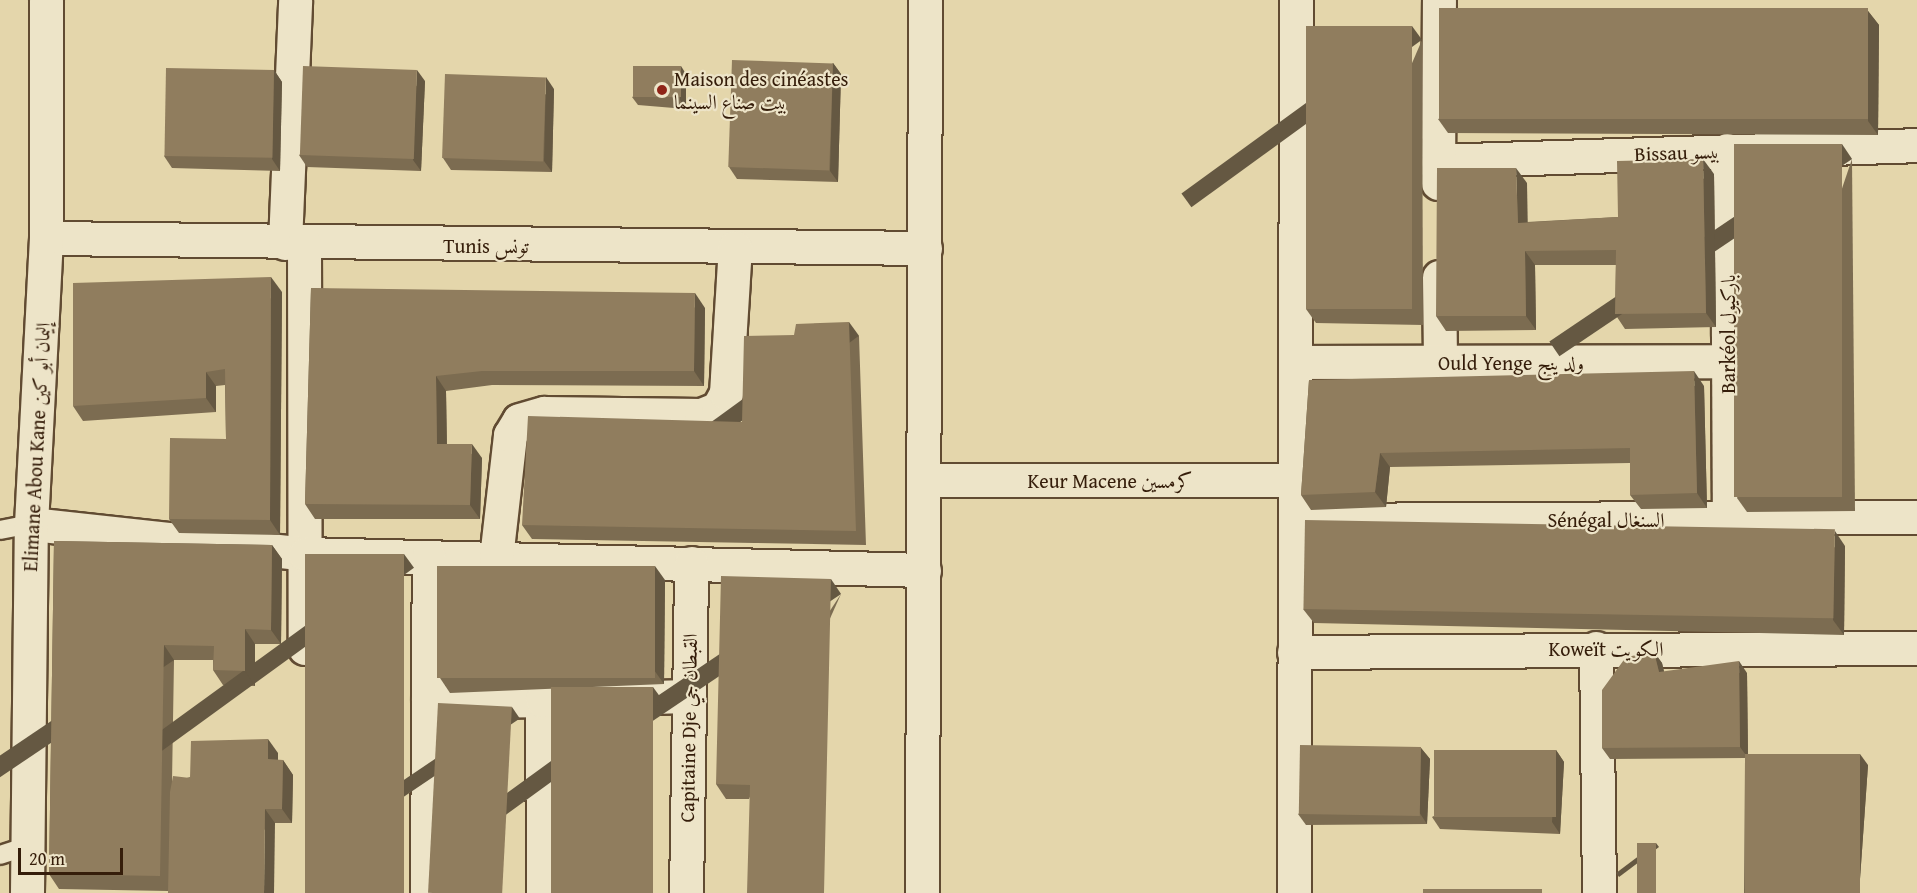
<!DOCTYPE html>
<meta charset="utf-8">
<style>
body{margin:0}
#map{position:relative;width:1917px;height:893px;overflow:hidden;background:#e4d6ab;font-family:"Gentium Book Plus",Amiri,serif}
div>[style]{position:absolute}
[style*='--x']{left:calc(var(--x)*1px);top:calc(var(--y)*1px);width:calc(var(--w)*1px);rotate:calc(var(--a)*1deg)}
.roads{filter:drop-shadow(2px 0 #614b32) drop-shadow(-2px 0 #614b32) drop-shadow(0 2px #614b32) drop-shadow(0 -2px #614b32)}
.lane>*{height:18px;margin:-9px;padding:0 9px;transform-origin:9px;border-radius:9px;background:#ede4c8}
.street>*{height:33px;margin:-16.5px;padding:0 16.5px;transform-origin:16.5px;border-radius:16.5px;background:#ede4c8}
.wall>*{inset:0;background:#7c6c51}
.shaded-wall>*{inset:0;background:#655842;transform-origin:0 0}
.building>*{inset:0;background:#907d5e;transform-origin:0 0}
.dots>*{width:16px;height:16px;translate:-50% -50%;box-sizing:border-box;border:3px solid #ede4c8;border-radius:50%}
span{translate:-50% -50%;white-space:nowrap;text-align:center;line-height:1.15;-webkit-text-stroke:4.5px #ede4c8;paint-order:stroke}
.poi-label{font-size:20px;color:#351d0a}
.left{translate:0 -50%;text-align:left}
.street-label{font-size:20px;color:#351d0a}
.scale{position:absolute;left:18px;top:848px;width:105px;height:27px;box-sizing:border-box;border:3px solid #351d0a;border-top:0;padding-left:8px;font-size:18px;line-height:21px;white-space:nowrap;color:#351d0a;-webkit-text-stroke:4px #ede4c8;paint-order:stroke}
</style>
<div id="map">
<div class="roads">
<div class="lane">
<i style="--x:0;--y:530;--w:32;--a:-11"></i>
<i style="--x:0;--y:855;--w:25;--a:-18"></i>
</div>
<div class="street">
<i style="--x:1727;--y:150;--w:368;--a:89.7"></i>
<i style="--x:1438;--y:161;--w:479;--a:-1.9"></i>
<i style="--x:1438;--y:183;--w:183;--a:-89.7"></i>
<i style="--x:46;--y:238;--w:879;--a:0.65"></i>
<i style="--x:285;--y:243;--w:243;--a:-87.6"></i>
<i style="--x:304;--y:243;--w:405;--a:89.9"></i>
<i style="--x:1439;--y:277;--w:85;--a:89.3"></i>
<i style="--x:1295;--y:362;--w:431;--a:-0.1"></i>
<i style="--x:925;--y:480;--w:370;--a:0"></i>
<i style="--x:1295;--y:520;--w:622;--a:-0.28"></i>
<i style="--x:31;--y:524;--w:276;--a:6.2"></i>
<i style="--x:305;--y:554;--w:619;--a:1.48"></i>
<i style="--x:496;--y:558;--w:124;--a:-83.5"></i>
<i style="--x:510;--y:435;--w:17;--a:-59"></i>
<i style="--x:519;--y:420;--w:26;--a:-16"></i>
<i style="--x:544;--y:413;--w:157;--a:0.7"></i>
<i style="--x:701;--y:415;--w:18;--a:-22"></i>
<i style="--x:718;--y:408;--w:17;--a:-62"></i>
<i style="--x:726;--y:393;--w:146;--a:-86.5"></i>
<i style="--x:1596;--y:648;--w:245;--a:89.3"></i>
<i style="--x:1294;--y:652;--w:623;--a:-0.37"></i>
<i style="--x:428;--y:702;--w:114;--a:-1"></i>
<i style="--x:27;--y:893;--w:369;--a:-89.4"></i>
<i style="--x:31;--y:524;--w:286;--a:-87"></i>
<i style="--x:46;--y:238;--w:238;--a:-90"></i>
<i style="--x:427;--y:893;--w:336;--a:-89.7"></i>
<i style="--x:543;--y:893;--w:193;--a:-90.3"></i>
<i style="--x:542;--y:700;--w:147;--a:-1.6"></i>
<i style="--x:686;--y:893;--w:330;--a:-89.1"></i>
<i style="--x:922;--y:893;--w:893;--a:-89.81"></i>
<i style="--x:1294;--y:893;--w:893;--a:-89.87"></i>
</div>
</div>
<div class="wall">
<i style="clip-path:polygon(1868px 11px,1879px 25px,1878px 135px,1448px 133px,1438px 119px)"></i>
<i style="clip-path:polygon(1422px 40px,1423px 325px,1316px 323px,1306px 309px)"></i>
<i style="clip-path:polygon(833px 63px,841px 74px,838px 182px,737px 179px,729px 167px)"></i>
<i style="clip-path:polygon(274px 70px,282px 82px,280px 171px,172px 168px,164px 156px)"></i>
<i style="clip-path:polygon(686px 74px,686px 109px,638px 105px,632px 97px)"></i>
<i style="clip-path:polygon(425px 81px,421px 171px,307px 167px,299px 155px)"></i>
<i style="clip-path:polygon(554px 89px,552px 172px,451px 170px,443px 158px)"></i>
<i style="clip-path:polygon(1852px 159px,1855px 511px,1747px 512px,1737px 498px)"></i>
<i style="clip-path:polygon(1714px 174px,1716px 327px,1625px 329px,1615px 314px,1616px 265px,1535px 265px,1536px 330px,1446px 331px,1436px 316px,1527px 183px,1527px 222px,1618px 217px)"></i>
<i style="clip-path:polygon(311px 288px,705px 308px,704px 386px,492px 385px,446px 391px,447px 444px,482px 458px,480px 519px,315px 519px,305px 504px)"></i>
<i style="clip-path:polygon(282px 292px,280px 535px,179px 533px,169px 519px,226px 439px,225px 385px,216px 386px,216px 412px,83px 421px,73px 406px)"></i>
<i style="clip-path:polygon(794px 335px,859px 336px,866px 545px,532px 539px,522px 525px,742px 422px)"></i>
<i style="clip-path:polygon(1309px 380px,1704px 386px,1707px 508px,1641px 509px,1630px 495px,1630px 463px,1390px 467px,1386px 507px,1311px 510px,1301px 495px)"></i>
<i style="clip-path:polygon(54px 541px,272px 545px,282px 559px,281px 644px,255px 644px,255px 686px,223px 685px,213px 670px,213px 660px,174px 660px,172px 782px,278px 753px,278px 760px,283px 760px,293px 775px,292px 823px,275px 823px,168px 891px,59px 889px,49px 874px)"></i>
<i style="clip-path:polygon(1845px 546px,1844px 635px,1314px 623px,1303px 609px)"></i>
<i style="clip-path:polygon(665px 580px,664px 684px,450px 693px,440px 678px)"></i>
<i style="clip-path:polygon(841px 594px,749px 799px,726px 799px,716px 784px)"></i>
<i style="clip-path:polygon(1654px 652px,1662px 663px,1664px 672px,1747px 673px,1748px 754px,1868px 765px,1859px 893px,1744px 893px,1745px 758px,1610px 759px,1602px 748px)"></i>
<i style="clip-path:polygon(1421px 748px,1430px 759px,1427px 824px,1306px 825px,1298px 814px)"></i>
<i style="clip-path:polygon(1556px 750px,1564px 762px,1560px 834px,1440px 829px,1432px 817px)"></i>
</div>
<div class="shaded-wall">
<i style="clip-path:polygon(1868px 11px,1879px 25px,1878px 135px,1868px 121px)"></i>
<i style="left:1412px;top:26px;width:17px;height:285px;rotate:54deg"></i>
<i style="clip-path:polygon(833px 63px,841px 74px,838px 182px,830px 171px)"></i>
<i style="clip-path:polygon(681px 66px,686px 74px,686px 109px,680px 100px)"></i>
<i style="clip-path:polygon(274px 70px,282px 82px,280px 171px,272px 159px)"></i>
<i style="clip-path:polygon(417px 70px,425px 81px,421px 171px,413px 160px)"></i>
<i style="clip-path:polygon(546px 77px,554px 89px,552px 172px,544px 161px)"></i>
<i style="left:1842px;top:144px;width:18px;height:353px;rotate:56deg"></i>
<i style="clip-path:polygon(1703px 159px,1714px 174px,1716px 327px,1706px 313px)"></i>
<i style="clip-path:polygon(1516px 168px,1527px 183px,1528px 237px,1518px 223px)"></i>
<i style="clip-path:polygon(1525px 251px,1535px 265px,1536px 330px,1526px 316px)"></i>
<i style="clip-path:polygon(271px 277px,282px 292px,280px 535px,270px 520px)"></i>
<i style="clip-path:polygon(695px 293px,705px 308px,704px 386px,694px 371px)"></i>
<i style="left:849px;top:322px;width:17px;height:209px;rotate:54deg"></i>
<i style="clip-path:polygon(1694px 371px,1704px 386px,1707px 508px,1697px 493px)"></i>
<i style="clip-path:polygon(206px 372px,216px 386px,216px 412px,206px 398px)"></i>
<i style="clip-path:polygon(436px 376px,446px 391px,447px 458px,437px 444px)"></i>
<i style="clip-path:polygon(472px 444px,482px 458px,480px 519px,470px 505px)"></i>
<i style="clip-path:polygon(1380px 453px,1390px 467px,1386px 507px,1375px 492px)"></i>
<i style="clip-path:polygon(1835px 531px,1845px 546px,1844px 635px,1833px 620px)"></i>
<i style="clip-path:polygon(272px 545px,282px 559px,281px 644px,271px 630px)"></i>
<i style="left:404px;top:554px;width:17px;height:339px;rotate:54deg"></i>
<i style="clip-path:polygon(655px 566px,665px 580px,664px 684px,654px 670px)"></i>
<i style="left:831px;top:579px;width:18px;height:314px;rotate:56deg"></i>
<i style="clip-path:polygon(245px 629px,255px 644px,255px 686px,245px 671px)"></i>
<i style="left:164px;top:645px;width:18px;height:231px;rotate:56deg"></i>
<i style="clip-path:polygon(1654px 652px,1662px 663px,1667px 684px,1659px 672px)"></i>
<i style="clip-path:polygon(1739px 661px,1747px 673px,1748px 758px,1740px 747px)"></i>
<i style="left:653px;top:687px;width:17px;height:206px;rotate:54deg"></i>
<i style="left:512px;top:707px;width:14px;height:186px;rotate:56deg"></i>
<i style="clip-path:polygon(268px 739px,278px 753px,278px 774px,268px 759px)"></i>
<i style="clip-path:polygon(1421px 748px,1430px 759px,1427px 824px,1419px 812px)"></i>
<i style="clip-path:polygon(1556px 750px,1564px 762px,1560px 834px,1552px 822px)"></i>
<i style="clip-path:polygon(1860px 754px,1868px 765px,1859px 893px,1851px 893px)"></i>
<i style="clip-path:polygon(283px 760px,293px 775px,292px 823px,282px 809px)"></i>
<i style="clip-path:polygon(265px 809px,275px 823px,274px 893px,264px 893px)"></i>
<i style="left:1656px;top:843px;width:5px;height:50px;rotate:53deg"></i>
</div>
<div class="building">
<i style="left:1439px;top:8px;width:429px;height:111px"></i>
<i style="left:1306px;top:26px;width:106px;height:283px"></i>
<i style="left:732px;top:60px;width:101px;height:107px;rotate:2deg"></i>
<i style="left:303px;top:66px;width:114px;height:89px;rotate:2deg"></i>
<i style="left:633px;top:66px;width:48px;height:31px"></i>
<i style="left:166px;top:68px;width:108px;height:88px;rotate:1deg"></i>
<i style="left:445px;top:74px;width:101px;height:84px;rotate:2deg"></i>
<i style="left:1842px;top:144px;width:353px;height:108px;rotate:90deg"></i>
<i style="clip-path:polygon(1703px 159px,1706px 313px,1615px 314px,1616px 250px,1525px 251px,1526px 316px,1436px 316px,1437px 168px,1516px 168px,1518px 223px,1618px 217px,1617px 161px)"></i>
<i style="clip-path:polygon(271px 277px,270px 520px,169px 519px,170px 438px,226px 439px,225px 369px,206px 372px,206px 398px,73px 406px,73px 283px)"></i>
<i style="clip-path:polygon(311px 288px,695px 293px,694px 371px,482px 371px,436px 376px,437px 444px,472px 444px,470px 505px,305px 504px)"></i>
<i style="clip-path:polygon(849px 322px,856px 531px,522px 525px,528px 416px,742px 422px,744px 336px,794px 335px,796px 324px)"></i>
<i style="clip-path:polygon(1694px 371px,1697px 493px,1630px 495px,1630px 448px,1380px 453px,1375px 492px,1301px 495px,1309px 380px)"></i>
<i style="left:1305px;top:520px;width:530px;height:89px;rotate:1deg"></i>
<i style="clip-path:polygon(54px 541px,272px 545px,271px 630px,245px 629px,245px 671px,213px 670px,214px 646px,164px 645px,160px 876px,49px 874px)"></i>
<i style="left:404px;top:554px;width:339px;height:99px;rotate:90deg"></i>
<i style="left:437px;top:566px;width:218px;height:112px"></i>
<i style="clip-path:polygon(721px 576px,831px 579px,824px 893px,747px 893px,750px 785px,716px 784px)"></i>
<i style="clip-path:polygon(1654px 652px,1659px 672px,1739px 661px,1740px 747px,1602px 748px,1602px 690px,1626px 657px)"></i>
<i style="left:653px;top:687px;width:206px;height:102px;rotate:90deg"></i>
<i style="left:438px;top:703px;width:74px;height:190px;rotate:3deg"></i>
<i style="clip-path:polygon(268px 739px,268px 759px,283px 760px,282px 809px,265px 809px,264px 893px,168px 893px,170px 792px,173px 776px,190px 778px,191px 741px)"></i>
<i style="left:1300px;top:745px;width:121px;height:69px;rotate:1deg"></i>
<i style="left:1434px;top:750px;width:122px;height:67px"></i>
<i style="left:1745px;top:754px;width:115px;height:139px"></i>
<i style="left:1637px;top:843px;width:19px;height:50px"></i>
<i style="left:1423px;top:889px;width:119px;height:4px"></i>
</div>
<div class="dots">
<i style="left:662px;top:90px;background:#8f2418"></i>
</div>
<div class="poi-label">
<span class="left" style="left:674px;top:90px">Maison des cinéastes<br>بيت صناع السينما</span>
</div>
<div class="street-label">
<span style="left:1677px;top:152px;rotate:-2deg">Bissau بيسو</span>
<span style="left:486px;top:245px">Tunis تونس</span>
<span style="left:1727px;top:334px;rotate:-90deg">Barkéol باركيول</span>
<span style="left:1511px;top:362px">Ould Yenge ولد ينج</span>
<span style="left:36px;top:447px;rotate:-87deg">Elimane Abou Kane إليمان أبو كين</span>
<span style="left:1110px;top:480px">Keur Macene كرمسين</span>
<span style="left:1606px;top:519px">Sénégal السنغال</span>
<span style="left:1606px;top:648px">Koweït الكويت</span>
<span style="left:688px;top:728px;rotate:-89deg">Capitaine Dje القبطان جي</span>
</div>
<div class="scale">20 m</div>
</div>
